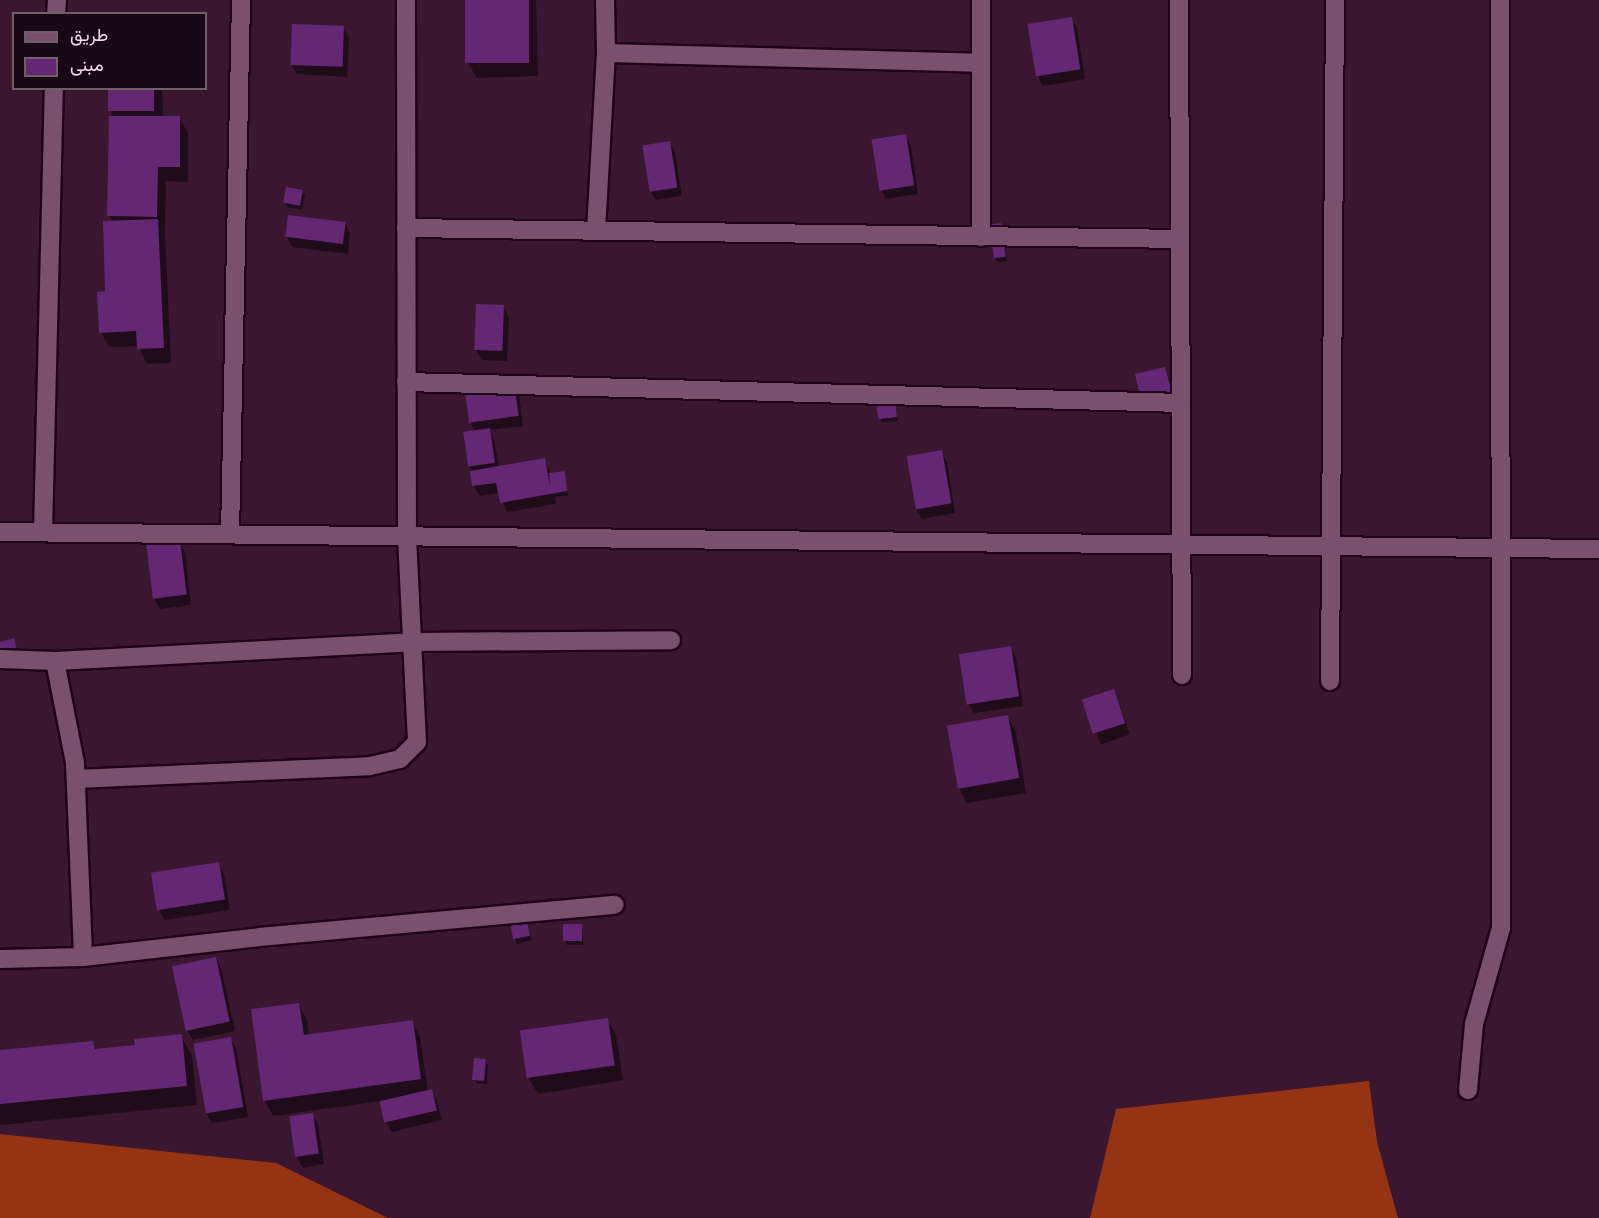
<!DOCTYPE html>
<meta charset="utf-8">
<style>
body{margin:0}
#map{position:relative;width:1599px;height:1218px;overflow:hidden;background:#3a1630;font-family:Montserrat,Vazirmatn,sans-serif}
div>[style]{position:absolute}
[style*='--x']{left:calc(var(--x)*1px);top:calc(var(--y)*1px);width:calc(var(--w)*1px);rotate:calc(var(--a)*1deg)}
.forest>*{inset:0;background:#943413}
.shadow>*{inset:0;background:#0007;transform-origin:0 0}
.building>*{inset:0;background:#632774;transform-origin:0 0}
.roads{filter:drop-shadow(2px 0 #1f0118) drop-shadow(-2px 0 #1f0118) drop-shadow(0 2px #1f0118) drop-shadow(0 -2px #1f0118)}
.street>*{height:18px;margin:-9px;padding:0 9px;transform-origin:9px;border-radius:9px;background:#79506d}
span{translate:-50% -50%;white-space:nowrap;text-align:center;line-height:1.15;-webkit-text-stroke:4.5px #180813;paint-order:stroke}
.legend{position:absolute;left:12px;top:12px;width:195px;height:78px;box-sizing:border-box;background:#180813;border:2px solid #715e6b;margin:0;padding:8px 10px;list-style:none;font-size:18px;color:#f6deee}
.legend li{display:flex;align-items:center;gap:12px;height:30px}
.legend b{width:30px;border:2px solid #715e6b}
</style>
<div id="map">
<div class="forest">
<i style="clip-path:polygon(1369px 1081px,1377px 1142px,1398px 1218px,1090px 1218px,1116px 1109px)"></i>
<i style="clip-path:polygon(0 1134px,276px 1163px,388px 1218px,0 1218px)"></i>
</div>
<div class="shadow">
<i style="clip-path:polygon(466px 0,536px 0,538px 76px,477px 78px,468px 63px)"></i>
<i style="clip-path:polygon(1071px 19px,1077px 28px,1085px 79px,1043px 86px,1038px 76px,1030px 25px)"></i>
<i style="clip-path:polygon(343px 28px,349px 38px,347px 77px,297px 74px,291px 64px)"></i>
<i style="clip-path:polygon(109px 88px,162px 88px,163px 117px,179px 117px,188px 133px,188px 182px,166px 181px,165px 233px,171px 363px,147px 364px,138px 346px,109px 347px,101px 332px,113px 222px,109px 215px,114px 118px,110px 110px)"></i>
<i style="clip-path:polygon(905px 136px,911px 146px,918px 194px,886px 199px,881px 189px)"></i>
<i style="clip-path:polygon(670px 143px,675px 153px,682px 196px,656px 200px,650px 190px)"></i>
<i style="clip-path:polygon(302px 192px,305px 196px,302px 210px,287px 207px,285px 203px)"></i>
<i style="clip-path:polygon(345px 223px,350px 233px,348px 254px,292px 247px,287px 237px)"></i>
<i style="clip-path:polygon(1002px 229px,1007px 261px,998px 262px,995px 258px)"></i>
<i style="clip-path:polygon(503px 307px,509px 317px,507px 361px,482px 360px,476px 350px)"></i>
<i style="clip-path:polygon(1165px 368px,1172px 386px,1188px 394px,1190px 403px,1149px 413px,1143px 403px)"></i>
<i style="clip-path:polygon(465px 390px,519px 394px,523px 426px,489px 430px,494px 439px,499px 467px,544px 460px,551px 474px,564px 473px,568px 495px,555px 497px,556px 504px,507px 512px,499px 493px,480px 496px,474px 486px,470px 467px,475px 431px,470px 422px)"></i>
<i style="clip-path:polygon(894px 402px,898px 421px,882px 422px,879px 417px)"></i>
<i style="clip-path:polygon(941px 452px,947px 462px,955px 513px,922px 519px,916px 509px)"></i>
<i style="clip-path:polygon(179px 542px,185px 552px,191px 605px,160px 609px,154px 599px)"></i>
<i style="clip-path:polygon(1011px 648px,1016px 658px,1023px 706px,974px 713px,968px 703px)"></i>
<i style="left:1114px;top:691px;width:46px;height:31px;rotate:70deg"></i>
<i style="clip-path:polygon(1008px 717px,1016px 732px,1026px 793px,967px 803px,959px 788px)"></i>
<i style="clip-path:polygon(218px 864px,224px 874px,230px 910px,164px 920px,159px 910px)"></i>
<i style="clip-path:polygon(526px 924px,532px 940px,517px 944px,515px 939px)"></i>
<i style="clip-path:polygon(581px 926px,584px 945px,567px 945px,565px 941px)"></i>
<i style="clip-path:polygon(216px 958px,221px 968px,235px 1031px,193px 1040px,187px 1030px)"></i>
<i style="clip-path:polygon(298px 1004px,307px 1019px,309px 1036px,412px 1022px,420px 1037px,428px 1092px,432px 1091px,437px 1101px,442px 1120px,392px 1132px,386px 1122px,381px 1101px,273px 1116px,265px 1101px)"></i>
<i style="clip-path:polygon(607px 1020px,616px 1035px,623px 1080px,538px 1094px,529px 1079px)"></i>
<i style="clip-path:polygon(181px 1036px,192px 1056px,197px 1105px,0 1125px,0 1052px,93px 1042px,97px 1051px,137px 1047px)"></i>
<i style="clip-path:polygon(230px 1038px,236px 1048px,248px 1117px,212px 1123px,206px 1113px)"></i>
<i style="clip-path:polygon(485px 1060px,488px 1065px,487px 1084px,477px 1084px,474px 1079px)"></i>
<i style="clip-path:polygon(312px 1115px,318px 1124px,324px 1164px,303px 1168px,297px 1158px)"></i>
</div>
<div class="building">
<i style="left:465px;top:0;width:64px;height:63px"></i>
<i style="left:1072px;top:17px;width:53px;height:45px;rotate:81deg"></i>
<i style="left:292px;top:24px;width:52px;height:41px;rotate:2deg"></i>
<i style="left:108px;top:88px;width:46px;height:23px"></i>
<i style="clip-path:polygon(109px 116px,180px 116px,180px 167px,158px 167px,157px 217px,107px 216px)"></i>
<i style="left:906px;top:134px;width:52px;height:35px;rotate:81deg"></i>
<i style="left:670px;top:141px;width:47px;height:28px;rotate:81deg"></i>
<i style="left:286px;top:187px;width:17px;height:16px;rotate:10deg"></i>
<i style="left:288px;top:215px;width:58px;height:22px;rotate:7deg"></i>
<i style="clip-path:polygon(158px 219px,164px 348px,137px 349px,136px 331px,99px 333px,97px 292px,105px 291px,103px 221px)"></i>
<i style="left:1001px;top:223px;width:34px;height:12px;rotate:82deg"></i>
<i style="left:476px;top:304px;width:28px;height:46px;rotate:2deg"></i>
<i style="clip-path:polygon(1165px 367px,1170px 385px,1183px 382px,1186px 393px,1142px 404px,1135px 374px)"></i>
<i style="left:514px;top:382px;width:34px;height:50px;rotate:82deg"></i>
<i style="left:895px;top:401px;width:16px;height:19px;rotate:83deg"></i>
<i style="left:490px;top:428px;width:35px;height:27px;rotate:82deg"></i>
<i style="left:942px;top:450px;width:54px;height:36px;rotate:80deg"></i>
<i style="clip-path:polygon(545px 458px,550px 486px,549px 473px,565px 471px,567px 491px,500px 503px,496px 483px,472px 486px,470px 471px)"></i>
<i style="left:180px;top:540px;width:55px;height:34px;rotate:83deg"></i>
<i style="clip-path:polygon(14px 638px,17px 650px,0 655px,0 642px)"></i>
<i style="left:1011px;top:646px;width:51px;height:53px;rotate:81deg"></i>
<i style="left:1114px;top:689px;width:36px;height:34px;rotate:72deg"></i>
<i style="left:1008px;top:715px;width:64px;height:62px;rotate:80deg"></i>
<i style="left:219px;top:862px;width:38px;height:69px;rotate:81deg"></i>
<i style="left:527px;top:922px;width:14px;height:17px;rotate:78deg"></i>
<i style="left:582px;top:924px;width:17px;height:19px;rotate:90deg"></i>
<i style="left:216px;top:957px;width:66px;height:45px;rotate:78deg"></i>
<i style="clip-path:polygon(299px 1003px,304px 1035px,413px 1020px,421px 1079px,263px 1101px,251px 1009px)"></i>
<i style="left:608px;top:1018px;width:48px;height:89px;rotate:82deg"></i>
<i style="clip-path:polygon(182px 1034px,187px 1086px,0 1104px,0 1050px,93px 1041px,95px 1049px,135px 1045px,134px 1039px)"></i>
<i style="left:231px;top:1037px;width:71px;height:38px;rotate:80deg"></i>
<i style="left:474px;top:1058px;width:12px;height:22px;rotate:5deg"></i>
<i style="left:432px;top:1089px;width:22px;height:54px;rotate:77deg"></i>
<i style="left:313px;top:1113px;width:41px;height:24px;rotate:82deg"></i>
</div>
<div class="roads">
<div class="street">
<i style="--x:1179;--y:0;--w:675;--a:89.75"></i>
<i style="--x:56;--y:14;--w:14;--a:-86"></i>
<i style="--x:606;--y:53;--w:373;--a:1.5"></i>
<i style="--x:406;--y:228;--w:774;--a:0.81"></i>
<i style="--x:596;--y:231;--w:178;--a:-86.8"></i>
<i style="--x:606;--y:53;--w:53;--a:-91.1"></i>
<i style="--x:981;--y:237;--w:237;--a:-90"></i>
<i style="--x:406;--y:382;--w:775;--a:1.55"></i>
<i style="--x:0;--y:532;--w:1599;--a:0.61"></i>
<i style="--x:43;--y:532;--w:444;--a:-88.6"></i>
<i style="--x:230;--y:534;--w:534;--a:-88.82"></i>
<i style="--x:0;--y:659;--w:55;--a:2.1"></i>
<i style="--x:55;--y:661;--w:358;--a:-3"></i>
<i style="--x:412;--y:642;--w:259;--a:-0.4"></i>
<i style="--x:55;--y:661;--w:104;--a:78.9"></i>
<i style="--x:75;--y:763;--w:194;--a:87.6"></i>
<i style="--x:1330;--y:681;--w:681;--a:-89.58"></i>
<i style="--x:76;--y:779;--w:294;--a:-2.5"></i>
<i style="--x:370;--y:766;--w:31;--a:-13"></i>
<i style="--x:400;--y:759;--w:24;--a:-45"></i>
<i style="--x:417;--y:742;--w:206;--a:-92.8"></i>
<i style="--x:407;--y:536;--w:536;--a:-90.11"></i>
<i style="--x:0;--y:959;--w:83;--a:-1.4"></i>
<i style="--x:83;--y:957;--w:178;--a:-6.4"></i>
<i style="--x:260;--y:937;--w:356;--a:-5.2"></i>
<i style="--x:1468;--y:1090;--w:66;--a:-84.8"></i>
<i style="--x:1474;--y:1024;--w:100;--a:-74.3"></i>
<i style="--x:1501;--y:928;--w:928;--a:-90.06"></i>
</div>
</div>
<ul class="legend">
<li><b style="height:8px;background:#79506d"></b>طريق</li>
<li><b style="height:16px;background:#632774"></b>مبنى</li>
</ul>
</div>
